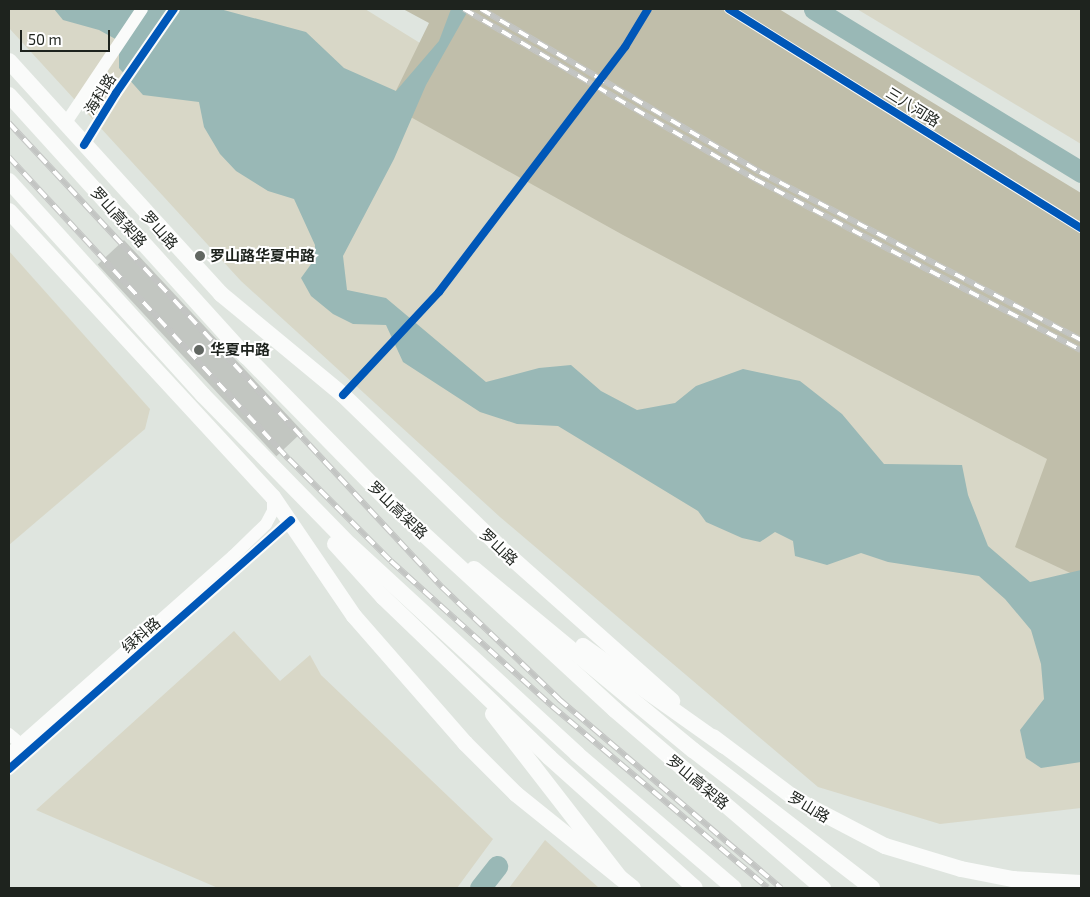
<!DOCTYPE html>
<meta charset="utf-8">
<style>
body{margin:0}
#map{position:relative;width:1090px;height:897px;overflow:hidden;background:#dfe5df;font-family:"Exo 2","Noto Sans SC",sans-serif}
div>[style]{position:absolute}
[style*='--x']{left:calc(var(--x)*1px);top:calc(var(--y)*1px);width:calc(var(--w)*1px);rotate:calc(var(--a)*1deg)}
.green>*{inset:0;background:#d8d7c7}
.forest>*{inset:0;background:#c0beaa}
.water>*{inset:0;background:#99b8b6}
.river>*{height:21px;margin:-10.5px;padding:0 10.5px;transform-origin:10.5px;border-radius:10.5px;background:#99b8b6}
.building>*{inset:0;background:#c2c6c1;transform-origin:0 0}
.minor>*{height:10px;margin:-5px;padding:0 5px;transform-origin:5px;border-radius:5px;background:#fafbfa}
.tertiary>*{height:12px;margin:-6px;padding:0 6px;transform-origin:6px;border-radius:6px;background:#fafbfa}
.primary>*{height:16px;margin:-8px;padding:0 8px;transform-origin:8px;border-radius:8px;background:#fafbfa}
.trunk>*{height:16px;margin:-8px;padding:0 8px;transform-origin:8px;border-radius:8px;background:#fafbfa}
.rail>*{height:5.5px;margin-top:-2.75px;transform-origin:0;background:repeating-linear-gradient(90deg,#fff 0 11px,#c3c5c3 0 22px);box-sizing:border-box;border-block:1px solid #c3c5c3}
.cycleway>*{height:8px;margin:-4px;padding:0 4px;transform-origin:4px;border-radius:4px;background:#0057b8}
.dots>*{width:14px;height:14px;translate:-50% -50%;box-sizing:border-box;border:2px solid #fff;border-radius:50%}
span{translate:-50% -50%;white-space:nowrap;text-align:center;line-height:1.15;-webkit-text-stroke:4px #fff;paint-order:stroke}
.street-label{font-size:15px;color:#1e231e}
.poi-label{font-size:15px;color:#1e231e;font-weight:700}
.left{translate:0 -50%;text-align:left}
.frame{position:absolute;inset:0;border:10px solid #1e231e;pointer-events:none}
.scale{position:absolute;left:20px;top:30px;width:90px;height:22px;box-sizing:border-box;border:2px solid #1e231e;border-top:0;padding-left:6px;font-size:15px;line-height:18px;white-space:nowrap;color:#1e231e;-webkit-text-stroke:4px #fff;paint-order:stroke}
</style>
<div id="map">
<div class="green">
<i style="clip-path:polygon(9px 9px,365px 9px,682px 205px,1081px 401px,1081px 808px,940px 824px,818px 787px,500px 517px,241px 281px,9px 28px)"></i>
<i style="clip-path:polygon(857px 9px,1081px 9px,1081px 144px)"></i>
<i style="clip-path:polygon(9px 251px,150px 409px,145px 429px,9px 545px)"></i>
<i style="clip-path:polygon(234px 631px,280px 681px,310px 655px,321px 675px,493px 839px,457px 888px,218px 888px,36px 810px)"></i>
<i style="clip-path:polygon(545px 840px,599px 888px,509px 888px)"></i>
</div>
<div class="forest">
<i style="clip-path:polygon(403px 9px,779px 9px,1081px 193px,1081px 578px,1015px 547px,1047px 459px,623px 235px,389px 105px,429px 23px)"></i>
</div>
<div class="water">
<i style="clip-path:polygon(54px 9px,220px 9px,306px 32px,344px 68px,396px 91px,439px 41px,451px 9px,469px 9px,426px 85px,394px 159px,343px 256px,347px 290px,386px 298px,486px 382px,539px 368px,571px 365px,601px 391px,637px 410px,675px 403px,696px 386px,743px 369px,800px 381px,842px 414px,884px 464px,962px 465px,968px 495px,988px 546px,1030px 582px,1081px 570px,1081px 762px,1041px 768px,1026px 758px,1020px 730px,1044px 699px,1041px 664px,1031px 630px,1005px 599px,979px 576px,888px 562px,861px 553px,827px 565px,795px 556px,793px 541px,775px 532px,760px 542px,742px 538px,706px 522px,698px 511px,558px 426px,517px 424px,480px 412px,403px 362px,386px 325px,353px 324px,333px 314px,311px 296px,301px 278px,314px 260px,315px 245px,294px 199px,268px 191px,236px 171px,220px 154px,204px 127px,199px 102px,143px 95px,119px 68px,119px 41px,99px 30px,63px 20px)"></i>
</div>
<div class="river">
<i style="--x:814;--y:9;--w:313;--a:31.4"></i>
<i style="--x:480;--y:888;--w:28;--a:-52"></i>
</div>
<div class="building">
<i style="left:124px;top:240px;width:262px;height:36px;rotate:47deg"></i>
</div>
<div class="minor">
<i style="--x:729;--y:9;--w:415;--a:31.9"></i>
</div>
<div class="tertiary">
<i style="--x:65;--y:124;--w:138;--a:-56.2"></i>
<i style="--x:84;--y:145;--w:61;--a:-58.4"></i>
<i style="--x:116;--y:93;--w:102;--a:-55.4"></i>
<i style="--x:9;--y:734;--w:23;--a:40"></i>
<i style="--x:9;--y:754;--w:299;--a:-41.5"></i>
<i style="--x:233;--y:556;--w:46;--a:-44.1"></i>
<i style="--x:266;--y:524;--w:15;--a:-62"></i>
<i style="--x:273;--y:511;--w:14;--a:-90"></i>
<i style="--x:9;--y:769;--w:376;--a:-41.4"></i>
</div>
<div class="primary">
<i style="--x:9;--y:61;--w:315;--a:47.7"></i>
<i style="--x:221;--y:294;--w:158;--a:39.6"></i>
<i style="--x:343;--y:395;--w:226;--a:44.1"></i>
<i style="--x:505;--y:552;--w:224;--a:41.7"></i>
<i style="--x:9;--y:211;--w:389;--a:47.3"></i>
<i style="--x:273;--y:497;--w:144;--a:55.8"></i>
<i style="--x:354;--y:616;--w:169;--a:48.8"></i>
<i style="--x:465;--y:743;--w:72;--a:45"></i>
<i style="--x:516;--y:794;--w:150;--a:38.8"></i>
<i style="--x:713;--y:737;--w:105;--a:36.9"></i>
<i style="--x:797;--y:800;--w:99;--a:27.6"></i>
<i style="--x:885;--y:846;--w:79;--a:16.8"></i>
<i style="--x:961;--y:869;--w:53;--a:10.9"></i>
<i style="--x:1013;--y:879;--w:68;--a:3.4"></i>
</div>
<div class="trunk">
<i style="--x:9;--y:95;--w:353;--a:47.8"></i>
<i style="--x:246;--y:356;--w:206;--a:45.6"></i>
<i style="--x:390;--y:503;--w:306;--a:42.6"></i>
<i style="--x:615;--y:710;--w:274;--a:40.6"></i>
<i style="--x:9;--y:181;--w:289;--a:47.8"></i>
<i style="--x:203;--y:395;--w:210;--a:45.6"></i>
<i style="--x:350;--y:545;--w:309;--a:42.6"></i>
<i style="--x:577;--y:754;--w:206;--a:40.5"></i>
<i style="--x:335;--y:544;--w:72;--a:47.8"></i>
<i style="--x:383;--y:597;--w:231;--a:43.9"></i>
<i style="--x:549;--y:757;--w:196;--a:41.9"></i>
<i style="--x:474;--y:569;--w:284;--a:39.6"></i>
<i style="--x:693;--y:750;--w:226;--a:37.6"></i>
<i style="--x:583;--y:646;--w:173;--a:35.3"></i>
<i style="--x:493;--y:714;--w:207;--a:52.2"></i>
</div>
<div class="rail">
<i style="--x:464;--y:9;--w:337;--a:30.3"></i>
<i style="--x:755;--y:179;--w:368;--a:27.7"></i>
<i style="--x:481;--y:9;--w:323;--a:30.3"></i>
<i style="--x:760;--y:172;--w:362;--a:27.6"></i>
<i style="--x:9;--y:123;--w:635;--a:46.98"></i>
<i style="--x:442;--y:587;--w:162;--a:43.7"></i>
<i style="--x:559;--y:699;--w:292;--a:40.4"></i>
<i style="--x:9;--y:157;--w:412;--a:47.2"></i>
<i style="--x:289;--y:459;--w:144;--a:45"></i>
<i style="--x:391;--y:561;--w:217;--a:42"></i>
<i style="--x:552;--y:706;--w:282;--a:40.1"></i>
</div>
<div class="cycleway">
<i style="--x:729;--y:9;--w:415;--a:31.9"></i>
<i style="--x:84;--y:145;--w:61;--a:-58.4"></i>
<i style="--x:116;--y:93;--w:102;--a:-55.4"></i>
<i style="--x:343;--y:395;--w:141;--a:-47"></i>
<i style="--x:439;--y:292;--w:308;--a:-52.8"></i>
<i style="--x:625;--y:47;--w:44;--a:-58.8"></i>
<i style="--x:9;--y:769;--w:376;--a:-41.4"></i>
</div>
<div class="dots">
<i style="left:200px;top:256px;background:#626762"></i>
<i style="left:199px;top:350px;background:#626762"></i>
</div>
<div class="street-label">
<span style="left:100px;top:94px;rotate:-58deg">海科路</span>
<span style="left:913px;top:107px;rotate:32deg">三八河路</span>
<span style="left:119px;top:217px;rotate:48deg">罗山高架路</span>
<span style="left:160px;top:230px;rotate:48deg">罗山路</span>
<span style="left:398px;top:510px;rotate:44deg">罗山高架路</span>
<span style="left:499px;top:547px;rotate:43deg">罗山路</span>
<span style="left:141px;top:635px;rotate:-41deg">绿科路</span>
<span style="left:698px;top:782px;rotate:40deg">罗山高架路</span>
<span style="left:809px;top:807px;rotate:31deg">罗山路</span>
</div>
<div class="poi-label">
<span class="left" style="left:210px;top:256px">罗山路华夏中路</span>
<span class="left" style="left:210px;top:350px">华夏中路</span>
</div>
<div class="frame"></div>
<div class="scale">50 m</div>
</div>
